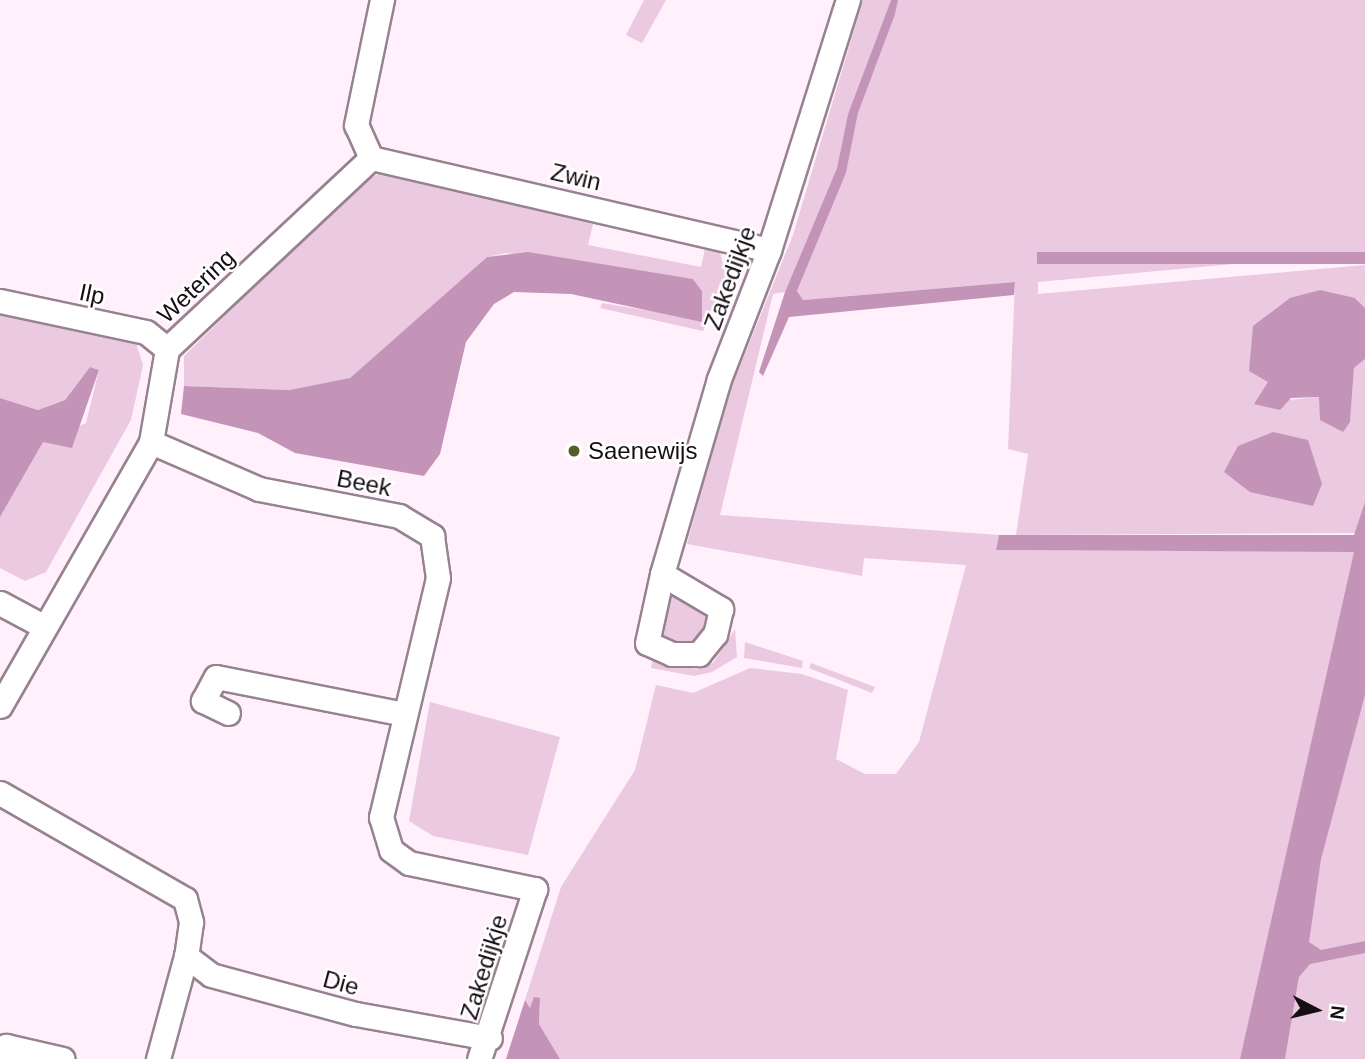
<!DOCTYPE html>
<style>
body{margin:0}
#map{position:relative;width:1365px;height:1059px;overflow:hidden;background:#fff0fb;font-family:Arial,sans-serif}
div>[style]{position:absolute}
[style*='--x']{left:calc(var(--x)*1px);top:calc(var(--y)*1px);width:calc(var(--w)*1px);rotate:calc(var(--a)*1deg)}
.green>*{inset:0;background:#eac9e1}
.water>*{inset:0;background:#c494b8;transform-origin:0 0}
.roads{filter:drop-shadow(2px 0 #978291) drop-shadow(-2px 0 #978291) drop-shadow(0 2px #978291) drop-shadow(0 -2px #978291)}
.minor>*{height:23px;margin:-11.5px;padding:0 11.5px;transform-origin:11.5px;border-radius:11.5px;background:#fff}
.dots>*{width:19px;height:19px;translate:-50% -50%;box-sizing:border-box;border:4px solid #fff;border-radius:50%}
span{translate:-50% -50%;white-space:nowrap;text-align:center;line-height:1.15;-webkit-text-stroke:5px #fff;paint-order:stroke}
.street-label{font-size:24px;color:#150e13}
.poi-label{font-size:24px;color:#150e13}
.left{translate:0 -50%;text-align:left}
.north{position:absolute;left:1281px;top:975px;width:70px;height:70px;-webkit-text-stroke:5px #fff;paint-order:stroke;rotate:97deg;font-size:19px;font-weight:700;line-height:28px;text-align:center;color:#150e13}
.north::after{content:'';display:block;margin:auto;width:24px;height:32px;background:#150e13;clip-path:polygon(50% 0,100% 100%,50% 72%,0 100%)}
</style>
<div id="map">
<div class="green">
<i style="clip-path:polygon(644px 0,666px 0,642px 43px,626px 35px)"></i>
<i style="clip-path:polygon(863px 0,891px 0,848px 114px,837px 168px,785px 292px,773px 294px,720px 515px,999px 535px,997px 550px,1354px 551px,1365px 543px,1365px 1059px,1285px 1059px,1299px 977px,1261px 1059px,560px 1059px,539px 1024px,540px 999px,530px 1009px,525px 1000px,561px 887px,635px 770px,656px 685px,693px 693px,750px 668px,802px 674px,848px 690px,836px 759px,865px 774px,896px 774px,919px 742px,966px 565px,864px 558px,862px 576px,687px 544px,725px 403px,793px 235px)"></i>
<i style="clip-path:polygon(896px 0,1365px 0,1365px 252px,1038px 282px,1038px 294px,1365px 265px,1365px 308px,1355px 298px,1253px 326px,1252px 355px,1269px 382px,1255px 403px,1320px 397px,1350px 422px,1354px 368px,1365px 359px,1365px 533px,1016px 535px,1028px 454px,1008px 449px,1015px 282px,802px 300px,797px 291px,846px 173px,858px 113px)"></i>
<i style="clip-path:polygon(386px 170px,593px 224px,588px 245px,701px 267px,705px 249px,720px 252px,726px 276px,703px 331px,600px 308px,602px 303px,644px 310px,702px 291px,693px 279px,506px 253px,487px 257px,350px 378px,289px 390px,184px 386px,184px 356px,358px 185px)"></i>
<i style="clip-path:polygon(0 314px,124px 335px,135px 340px,143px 365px,131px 420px,46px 572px,25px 581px,0 568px,0 517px,43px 441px,86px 423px,99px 370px,90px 367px,65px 400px,38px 410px,0 398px)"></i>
<i style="clip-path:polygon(670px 586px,709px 614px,709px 631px,694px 648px,670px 646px,661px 633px)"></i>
<i style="clip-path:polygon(735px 629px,737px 657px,712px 672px,694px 676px,651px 668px,653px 658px,697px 669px,713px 663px)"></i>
<i style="clip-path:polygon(745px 642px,803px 661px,802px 668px,744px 658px)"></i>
<i style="clip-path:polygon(811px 663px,875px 687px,872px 693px,809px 668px)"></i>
<i style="clip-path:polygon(430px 702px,560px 737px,528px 855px,433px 836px,409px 821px)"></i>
</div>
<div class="water">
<i style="clip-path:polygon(891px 0,898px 0,895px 14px,858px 113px,846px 173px,797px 291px,803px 300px,1015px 282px,1014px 295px,789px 317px,763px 376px,759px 372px,785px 292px,837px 168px,848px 114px)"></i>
<i style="clip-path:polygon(528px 252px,693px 279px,702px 291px,702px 322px,571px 294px,514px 292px,494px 304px,466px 342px,440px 454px,424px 476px,295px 453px,258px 433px,181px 414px,184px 386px,289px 390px,350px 378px,487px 257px)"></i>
<i style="left:1365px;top:252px;width:12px;height:328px;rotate:90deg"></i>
<i style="clip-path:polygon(1320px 290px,1355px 298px,1365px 308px,1365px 359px,1354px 368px,1350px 422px,1343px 432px,1320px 420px,1319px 397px,1291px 398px,1280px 410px,1254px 404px,1268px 382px,1249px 371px,1253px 326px,1290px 298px)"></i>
<i style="clip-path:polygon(90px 367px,99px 370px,72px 448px,43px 442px,0 517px,0 398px,38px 410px,65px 400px)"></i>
<i style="clip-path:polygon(1273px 432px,1308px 440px,1322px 484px,1313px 506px,1250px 492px,1224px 472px,1238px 446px)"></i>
<i style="clip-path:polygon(1365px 502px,1365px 695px,1321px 859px,1309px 942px,1321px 950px,1365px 941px,1365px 953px,1310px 964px,1299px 977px,1285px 1059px,1240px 1059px,1354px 552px,996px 550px,999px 535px,1354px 535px)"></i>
<i style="clip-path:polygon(534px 997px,540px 998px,539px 1024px,560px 1059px,506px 1059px,525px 1000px,530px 1008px)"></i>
</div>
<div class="roads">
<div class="minor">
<i style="--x:371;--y:158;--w:408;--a:13"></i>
<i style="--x:0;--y:301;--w:149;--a:12"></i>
<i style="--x:146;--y:332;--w:27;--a:39"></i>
<i style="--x:151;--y:442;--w:118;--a:23.5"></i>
<i style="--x:259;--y:489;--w:143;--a:10.9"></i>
<i style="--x:399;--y:516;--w:39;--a:31"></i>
<i style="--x:432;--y:536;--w:42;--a:81.9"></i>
<i style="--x:438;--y:578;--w:246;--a:103.4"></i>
<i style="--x:381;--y:817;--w:34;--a:73"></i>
<i style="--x:391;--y:850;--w:22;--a:36"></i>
<i style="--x:409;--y:863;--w:129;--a:11.7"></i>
<i style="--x:535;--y:889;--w:179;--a:108.2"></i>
<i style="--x:662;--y:574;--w:69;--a:30.7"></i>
<i style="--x:721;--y:609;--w:26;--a:103"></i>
<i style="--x:715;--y:634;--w:26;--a:129"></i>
<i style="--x:699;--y:654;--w:27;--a:180"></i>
<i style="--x:672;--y:654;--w:27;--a:-156"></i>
<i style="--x:647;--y:643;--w:71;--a:-77.7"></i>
<i style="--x:662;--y:574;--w:203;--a:-73.7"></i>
<i style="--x:719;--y:379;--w:138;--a:-68.8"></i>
<i style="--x:769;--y:250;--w:262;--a:-72.5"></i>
<i style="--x:0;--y:603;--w:49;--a:28.1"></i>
<i style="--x:0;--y:706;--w:304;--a:-60.2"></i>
<i style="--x:151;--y:442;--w:94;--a:-80.2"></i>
<i style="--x:167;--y:349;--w:279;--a:-43.1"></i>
<i style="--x:371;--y:158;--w:36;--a:-114"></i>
<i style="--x:356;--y:125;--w:128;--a:-78.3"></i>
<i style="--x:228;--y:713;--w:28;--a:-154"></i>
<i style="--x:203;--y:701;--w:27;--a:-62"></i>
<i style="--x:216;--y:677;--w:192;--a:11.1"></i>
<i style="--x:0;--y:793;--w:213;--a:29.8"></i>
<i style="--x:185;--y:899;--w:24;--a:75"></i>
<i style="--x:191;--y:922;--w:34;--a:98"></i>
<i style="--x:186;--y:956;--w:31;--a:37"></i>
<i style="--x:211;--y:975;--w:150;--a:15.1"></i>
<i style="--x:356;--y:1014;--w:136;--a:10.2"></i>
<i style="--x:0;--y:1056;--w:12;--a:-59"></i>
<i style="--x:6;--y:1046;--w:58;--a:12.8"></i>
<i style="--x:158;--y:1059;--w:107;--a:-74.8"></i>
</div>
</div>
<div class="dots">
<i style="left:574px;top:451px;background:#555d2b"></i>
</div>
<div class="street-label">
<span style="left:576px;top:177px;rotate:13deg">Zwin</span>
<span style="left:730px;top:278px;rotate:-70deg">Zakedijkje</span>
<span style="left:196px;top:286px;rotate:-43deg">Wetering</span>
<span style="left:92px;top:294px;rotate:12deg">Ilp</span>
<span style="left:364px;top:483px;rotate:11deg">Beek</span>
<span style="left:484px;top:967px;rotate:-73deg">Zakedijkje</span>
<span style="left:341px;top:983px;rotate:15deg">Die</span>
</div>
<div class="poi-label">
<span class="left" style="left:588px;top:451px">Saenewijs</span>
</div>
<div class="north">N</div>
</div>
